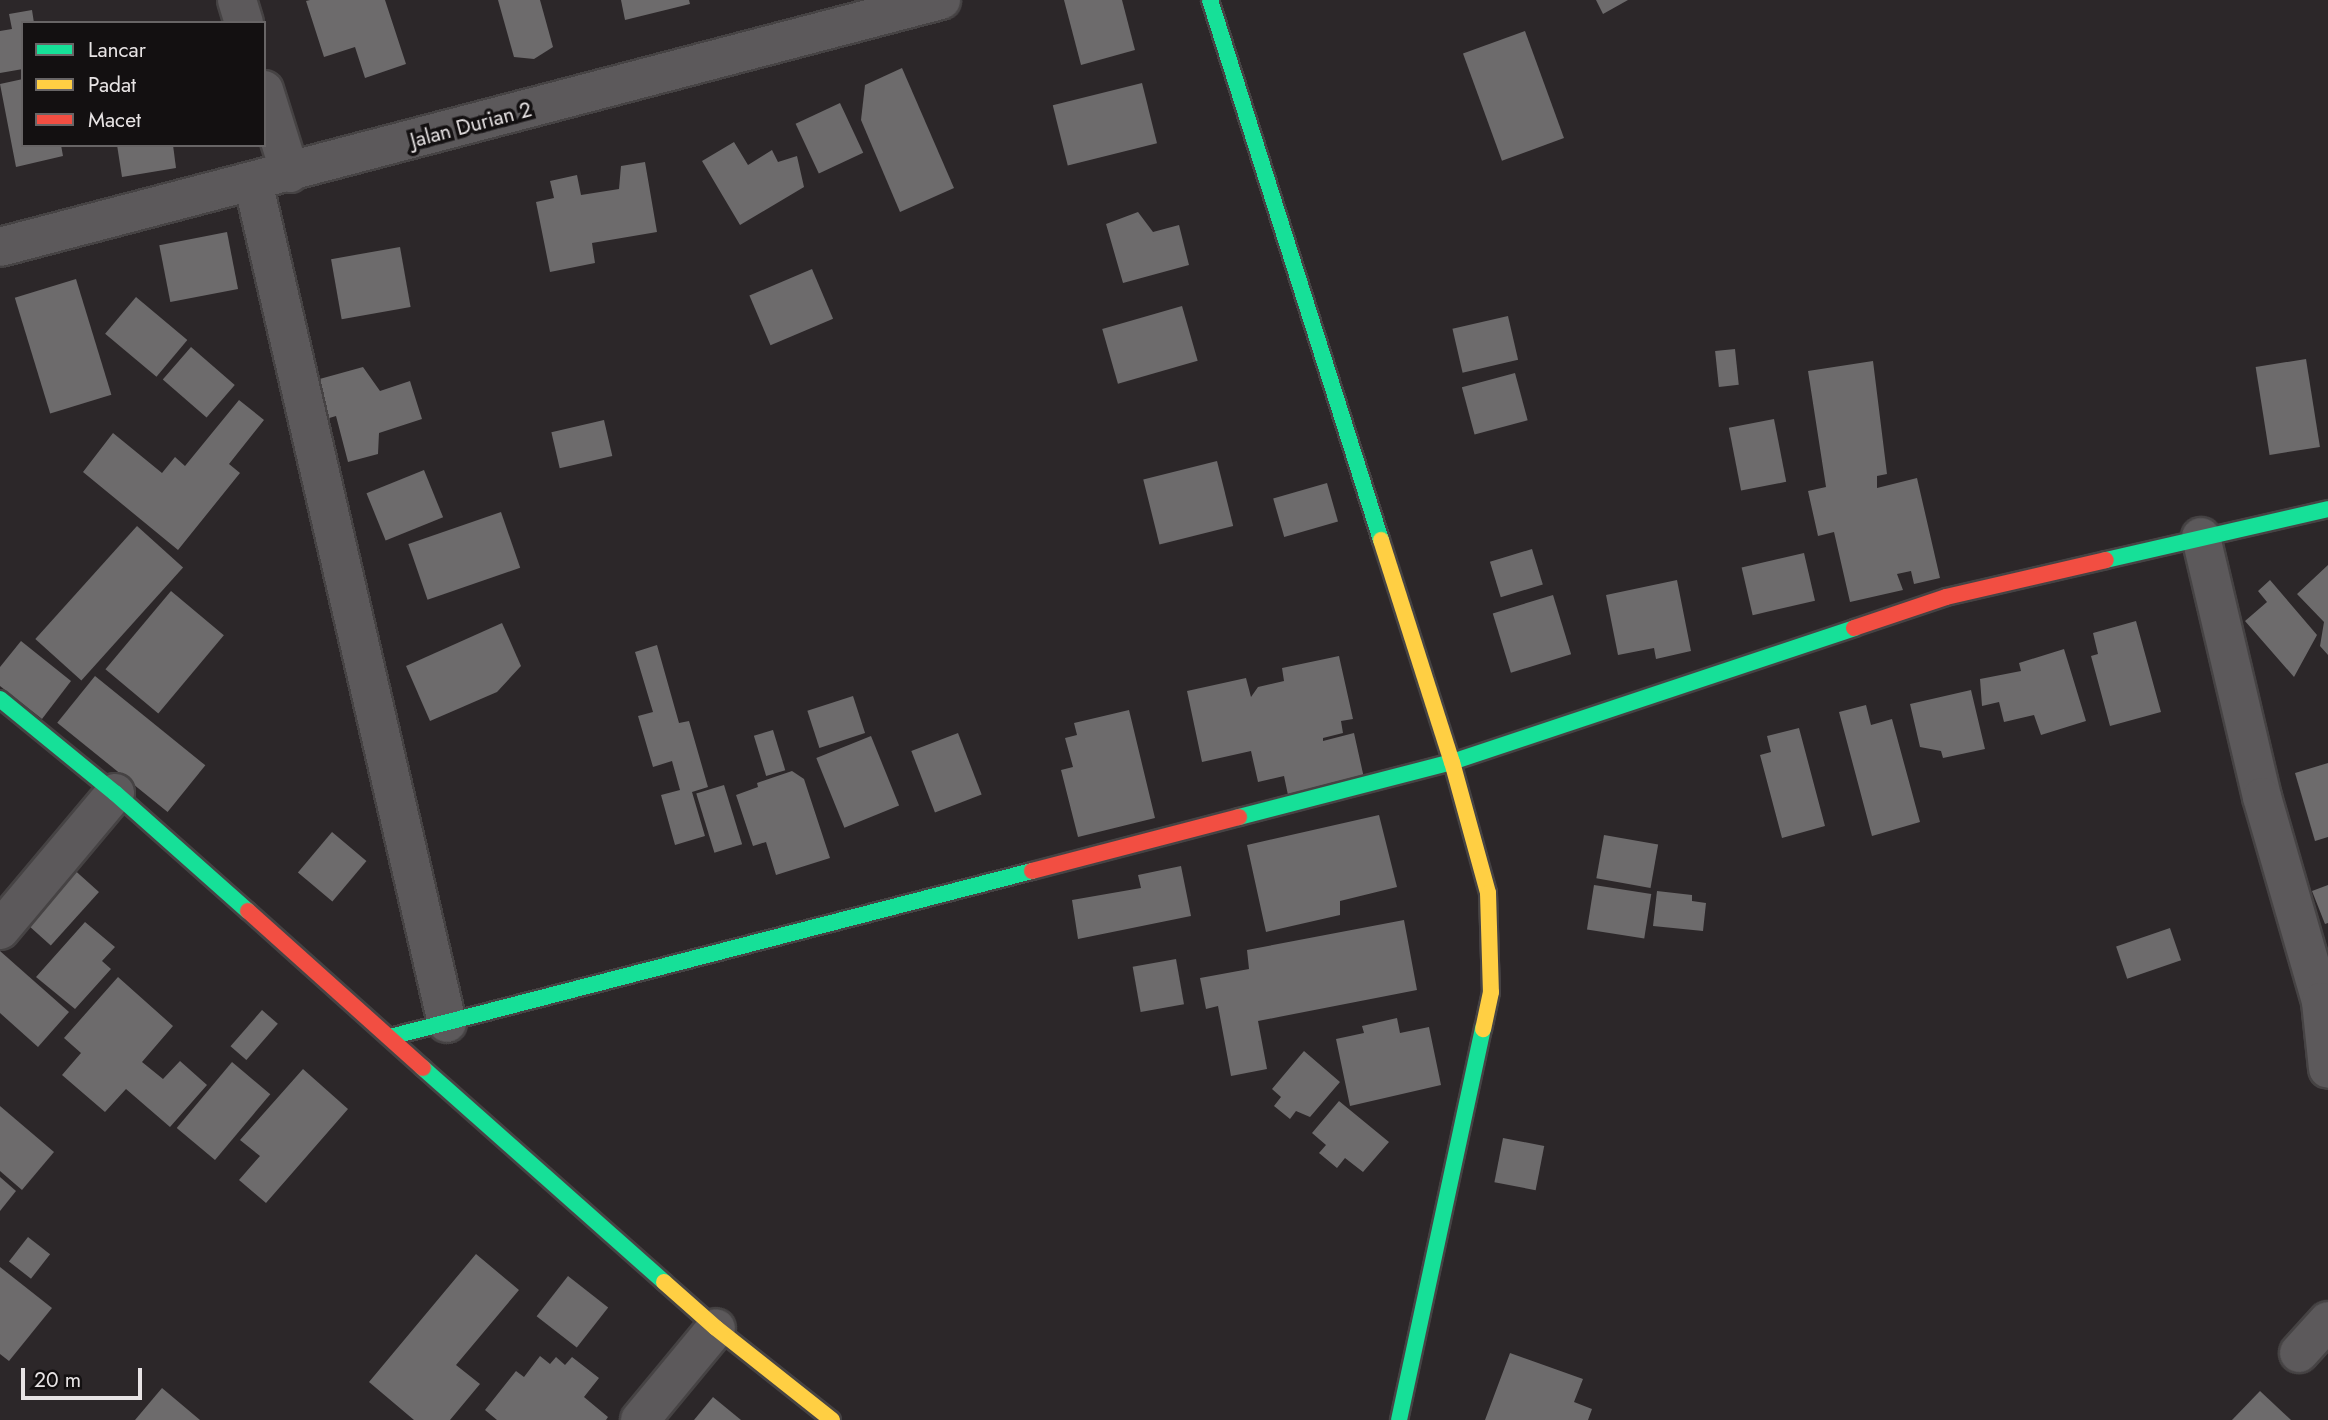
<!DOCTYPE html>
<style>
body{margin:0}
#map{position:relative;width:2328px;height:1420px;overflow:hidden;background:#2c2729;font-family:Jost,sans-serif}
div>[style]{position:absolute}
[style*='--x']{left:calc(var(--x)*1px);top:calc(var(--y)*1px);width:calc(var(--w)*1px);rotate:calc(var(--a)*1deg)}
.building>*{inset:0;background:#6d6b6c;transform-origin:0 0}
.roads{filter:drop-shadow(2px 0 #464344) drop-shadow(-2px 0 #464344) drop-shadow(0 2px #464344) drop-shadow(0 -2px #464344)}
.street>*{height:38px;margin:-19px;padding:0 19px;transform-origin:19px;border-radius:19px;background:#5c595b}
.fast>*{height:16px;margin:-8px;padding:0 8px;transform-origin:8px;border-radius:8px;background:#16e098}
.slow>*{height:16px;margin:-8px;padding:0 8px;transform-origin:8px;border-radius:8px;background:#ffcf43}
.jam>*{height:16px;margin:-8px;padding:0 8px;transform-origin:8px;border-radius:8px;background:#f24e42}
span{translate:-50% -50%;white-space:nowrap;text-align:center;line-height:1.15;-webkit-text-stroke:7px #131011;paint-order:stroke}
.street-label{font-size:21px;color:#e8e4e5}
.legend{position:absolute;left:21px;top:21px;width:245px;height:126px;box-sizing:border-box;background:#131011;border:2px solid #686566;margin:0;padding:9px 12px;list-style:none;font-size:21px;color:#e8e4e5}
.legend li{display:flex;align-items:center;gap:14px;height:35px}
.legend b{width:35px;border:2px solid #686566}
.scale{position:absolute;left:21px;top:1368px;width:121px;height:32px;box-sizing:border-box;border:4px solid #e8e4e5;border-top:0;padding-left:9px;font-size:21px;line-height:24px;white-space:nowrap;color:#e8e4e5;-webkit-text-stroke:5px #131011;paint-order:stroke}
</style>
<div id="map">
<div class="building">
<i style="clip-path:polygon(310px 0,385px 0,406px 64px,365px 78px,355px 47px,324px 57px,306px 1px)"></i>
<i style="clip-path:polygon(498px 0,540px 0,553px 47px,534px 59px,514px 57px)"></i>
<i style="clip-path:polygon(621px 0,689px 0,690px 4px,625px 20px)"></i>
<i style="clip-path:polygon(1064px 0,1122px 0,1135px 50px,1081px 65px)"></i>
<i style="clip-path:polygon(1596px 0,1628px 0,1603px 14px)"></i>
<i style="clip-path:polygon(32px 10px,34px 23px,23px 23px,23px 69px,0 73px,0 31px,12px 29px,9px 14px)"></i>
<i style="left:1525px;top:31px;width:114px;height:66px;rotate:70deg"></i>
<i style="clip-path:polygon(902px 68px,954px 188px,900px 212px,861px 120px,865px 85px)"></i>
<i style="clip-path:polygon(23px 79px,23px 145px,61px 145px,63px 156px,16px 167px,0 84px)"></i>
<i style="left:1142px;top:83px;width:62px;height:92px;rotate:76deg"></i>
<i style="left:840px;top:103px;width:55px;height:49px;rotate:65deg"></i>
<i style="clip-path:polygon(734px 142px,748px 165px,772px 150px,778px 162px,797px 156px,804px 187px,740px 225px,702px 161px)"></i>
<i style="clip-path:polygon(117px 145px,173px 145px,176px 168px,122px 177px)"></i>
<i style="clip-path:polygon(645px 162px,657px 232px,592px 243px,595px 263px,550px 272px,536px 202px,554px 198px,550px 181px,577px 175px,581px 195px,619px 189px,621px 166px)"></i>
<i style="clip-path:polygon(1138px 212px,1153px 232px,1179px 225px,1189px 265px,1123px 283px,1106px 224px)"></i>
<i style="left:227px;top:232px;width:58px;height:69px;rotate:79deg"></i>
<i style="left:400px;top:247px;width:61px;height:70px;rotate:80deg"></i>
<i style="left:812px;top:269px;width:54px;height:68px;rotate:67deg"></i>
<i style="left:76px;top:279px;width:121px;height:64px;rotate:73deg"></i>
<i style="left:136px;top:297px;width:67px;height:48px;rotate:40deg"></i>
<i style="left:1182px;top:306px;width:57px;height:83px;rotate:74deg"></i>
<i style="left:1508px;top:316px;width:45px;height:57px;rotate:77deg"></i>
<i style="left:191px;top:347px;width:58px;height:43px;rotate:41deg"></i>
<i style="left:1735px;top:349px;width:36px;height:20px;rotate:84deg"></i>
<i style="left:2306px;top:359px;width:89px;height:51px;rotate:81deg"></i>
<i style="clip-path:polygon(1873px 361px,1887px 474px,1877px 476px,1877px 488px,1917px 478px,1940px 578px,1914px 584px,1911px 571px,1897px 574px,1903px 590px,1850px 602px,1834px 532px,1818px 536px,1808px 491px,1826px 487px,1808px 371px)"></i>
<i style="clip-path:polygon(363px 367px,380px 391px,410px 381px,422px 419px,379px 433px,378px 454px,348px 462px,336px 416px,326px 419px,316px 380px)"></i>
<i style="left:1515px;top:373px;width:49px;height:55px;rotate:75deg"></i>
<i style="clip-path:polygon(239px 400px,264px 420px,229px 464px,240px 473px,178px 550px,83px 472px,113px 433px,162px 473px,175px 457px,185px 466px)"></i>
<i style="left:1774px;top:419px;width:64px;height:46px;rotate:79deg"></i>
<i style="left:604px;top:420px;width:37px;height:54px;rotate:77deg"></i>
<i style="left:1217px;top:461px;width:67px;height:76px;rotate:76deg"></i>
<i style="left:424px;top:470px;width:51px;height:62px;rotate:68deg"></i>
<i style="left:1327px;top:483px;width:40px;height:56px;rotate:74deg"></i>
<i style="left:501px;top:512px;width:59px;height:98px;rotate:71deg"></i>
<i style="left:137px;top:526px;width:62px;height:152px;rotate:42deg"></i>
<i style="left:1532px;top:549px;width:37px;height:44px;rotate:73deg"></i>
<i style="left:1804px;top:553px;width:49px;height:64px;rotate:77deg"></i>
<i style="clip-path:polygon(2328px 565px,2328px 655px,2320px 646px,2324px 622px,2297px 594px)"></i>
<i style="clip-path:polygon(1677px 580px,1691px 651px,1656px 659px,1654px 648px,1618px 655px,1606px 595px)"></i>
<i style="clip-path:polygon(2270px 580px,2317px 635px,2294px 677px,2245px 621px,2267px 602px,2258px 591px)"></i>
<i style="left:171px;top:591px;width:69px;height:102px;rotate:40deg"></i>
<i style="left:1553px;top:595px;width:62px;height:63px;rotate:73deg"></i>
<i style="clip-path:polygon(2136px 621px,2161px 712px,2110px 726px,2091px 656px,2098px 654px,2093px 633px)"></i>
<i style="clip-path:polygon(502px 623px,521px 666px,497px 692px,430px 721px,406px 666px)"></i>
<i style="clip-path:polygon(21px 641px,71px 681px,42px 719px,0 686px,0 667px)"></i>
<i style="clip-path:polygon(657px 645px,679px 723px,689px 721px,708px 787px,692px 792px,705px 836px,675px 845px,661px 795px,680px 790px,672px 761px,653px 767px,638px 716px,653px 712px,635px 652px)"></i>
<i style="clip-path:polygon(2064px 649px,2086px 721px,2041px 735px,2034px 715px,2004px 722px,1999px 702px,1982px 706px,1980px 679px,2021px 671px,2019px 663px)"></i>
<i style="clip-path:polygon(1339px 656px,1353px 719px,1341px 721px,1343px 733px,1323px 738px,1323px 741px,1354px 733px,1364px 778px,1288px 795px,1284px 776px,1258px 782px,1251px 751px,1202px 762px,1187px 691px,1246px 678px,1251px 697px,1258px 687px,1284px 681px,1282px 668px)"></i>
<i style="left:95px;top:676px;width:142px;height:60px;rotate:39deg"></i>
<i style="clip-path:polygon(1971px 690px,1985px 749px,1943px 758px,1941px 751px,1920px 747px,1910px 704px)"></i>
<i style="left:853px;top:696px;width:39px;height:48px;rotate:72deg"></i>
<i style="clip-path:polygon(1866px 705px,1871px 725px,1892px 719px,1920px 822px,1872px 836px,1839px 712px)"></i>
<i style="clip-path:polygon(1129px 710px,1155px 818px,1078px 837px,1061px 770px,1073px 767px,1065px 738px,1077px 735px,1074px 723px)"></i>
<i style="clip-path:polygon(1799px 728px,1825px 826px,1782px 838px,1760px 755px,1771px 752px,1767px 736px)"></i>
<i style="left:773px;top:730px;width:42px;height:20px;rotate:73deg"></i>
<i style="left:958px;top:733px;width:66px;height:50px;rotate:69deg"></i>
<i style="left:871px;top:736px;width:75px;height:59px;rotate:68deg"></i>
<i style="clip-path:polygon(2328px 763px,2328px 837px,2315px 841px,2295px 773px)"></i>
<i style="clip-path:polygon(792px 771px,804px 779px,830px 858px,776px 875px,766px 842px,753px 846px,736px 795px,758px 787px,757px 783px)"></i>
<i style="left:724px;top:785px;width:62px;height:29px;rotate:73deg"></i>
<i style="clip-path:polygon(1379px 815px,1397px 887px,1340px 901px,1340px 915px,1266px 932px,1247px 845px)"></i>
<i style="left:332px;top:832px;width:45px;height:53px;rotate:40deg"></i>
<i style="left:1604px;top:835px;width:55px;height:44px;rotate:10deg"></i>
<i style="left:70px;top:866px;width:39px;height:72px;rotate:42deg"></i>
<i style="clip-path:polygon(1181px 866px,1191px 916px,1078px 939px,1072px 900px,1141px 888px,1138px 875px)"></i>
<i style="left:1594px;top:885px;width:58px;height:45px;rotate:9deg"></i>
<i style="clip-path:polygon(2328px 885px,2328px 923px,2325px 924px,2312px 891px)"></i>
<i style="clip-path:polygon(1657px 891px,1692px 895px,1692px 901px,1706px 903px,1703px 931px,1653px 926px)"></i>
<i style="clip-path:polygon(1404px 920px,1417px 990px,1258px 1021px,1267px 1069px,1231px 1076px,1218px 1006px,1206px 1009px,1200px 978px,1249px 969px,1247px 950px)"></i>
<i style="clip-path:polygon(85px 922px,115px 947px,102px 961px,111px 969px,75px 1009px,36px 977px)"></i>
<i style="left:2170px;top:928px;width:34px;height:57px;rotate:71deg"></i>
<i style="clip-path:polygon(0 951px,69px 1012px,38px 1047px,0 1013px)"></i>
<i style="left:1176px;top:959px;width:46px;height:44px;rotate:80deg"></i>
<i style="clip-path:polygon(118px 977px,173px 1026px,142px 1062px,163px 1079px,180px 1061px,207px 1085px,170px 1127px,126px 1089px,105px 1112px,62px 1075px,81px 1053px,64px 1038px)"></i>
<i style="left:262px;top:1010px;width:21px;height:48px;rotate:41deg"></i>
<i style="clip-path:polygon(1397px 1018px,1400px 1033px,1429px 1027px,1441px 1085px,1350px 1106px,1336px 1039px,1364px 1033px,1362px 1026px)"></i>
<i style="clip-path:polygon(1304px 1051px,1340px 1082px,1310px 1117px,1296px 1111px,1290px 1119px,1274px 1106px,1281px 1097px,1272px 1089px)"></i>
<i style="left:232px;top:1062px;width:50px;height:86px;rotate:40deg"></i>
<i style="clip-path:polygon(303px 1069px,348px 1109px,266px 1203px,239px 1180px,260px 1156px,240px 1140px)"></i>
<i style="clip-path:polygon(1339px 1101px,1389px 1142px,1363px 1172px,1345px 1158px,1337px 1168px,1319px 1153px,1326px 1145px,1312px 1133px)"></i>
<i style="clip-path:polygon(0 1106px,54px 1152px,22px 1190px,0 1171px)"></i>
<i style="left:1503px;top:1138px;width:42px;height:45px;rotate:11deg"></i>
<i style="clip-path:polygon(0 1177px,16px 1191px,0 1211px)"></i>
<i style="left:28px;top:1237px;width:28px;height:31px;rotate:38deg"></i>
<i style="clip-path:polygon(476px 1254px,519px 1290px,456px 1365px,480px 1384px,450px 1420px,414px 1420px,369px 1382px)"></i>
<i style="clip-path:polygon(0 1267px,52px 1308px,9px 1361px,0 1354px)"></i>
<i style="left:568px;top:1276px;width:51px;height:51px;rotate:38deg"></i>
<i style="clip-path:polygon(1510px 1353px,1583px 1379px,1574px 1402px,1592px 1409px,1588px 1420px,1485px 1420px)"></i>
<i style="clip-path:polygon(540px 1356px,550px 1364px,556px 1357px,565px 1365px,572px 1357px,599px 1378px,584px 1397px,608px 1417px,606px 1420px,497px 1420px,485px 1410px,516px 1371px,524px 1377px)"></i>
<i style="clip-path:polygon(162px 1388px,200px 1420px,135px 1420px)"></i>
<i style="clip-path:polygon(2260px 1391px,2291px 1420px,2232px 1420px)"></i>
<i style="clip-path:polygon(713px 1397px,741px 1420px,694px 1420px)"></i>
</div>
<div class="roads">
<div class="street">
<i style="--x:237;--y:0;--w:24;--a:73"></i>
<i style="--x:264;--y:90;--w:87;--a:72.6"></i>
<i style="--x:253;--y:182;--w:863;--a:77.01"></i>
<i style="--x:0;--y:247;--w:973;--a:-14.71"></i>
<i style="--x:2201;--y:537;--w:267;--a:76.8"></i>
<i style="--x:2262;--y:797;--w:213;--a:73.9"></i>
<i style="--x:2321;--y:1002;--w:67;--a:84"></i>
<i style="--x:0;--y:930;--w:179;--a:-50"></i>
<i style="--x:2299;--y:1353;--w:43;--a:-47.8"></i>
<i style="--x:640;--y:1420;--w:119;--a:-50.4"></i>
</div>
<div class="fast">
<i style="--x:1210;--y:0;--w:566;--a:72.43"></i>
<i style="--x:2106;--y:560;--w:228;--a:-12.9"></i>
<i style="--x:0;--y:699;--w:149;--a:39.3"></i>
<i style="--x:115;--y:793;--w:178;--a:41.6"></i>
<i style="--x:1239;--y:817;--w:220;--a:-14.5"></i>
<i style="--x:1452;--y:762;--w:424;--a:-18.4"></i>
<i style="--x:390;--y:1037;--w:663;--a:-14.5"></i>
<i style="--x:423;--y:1068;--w:322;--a:41.6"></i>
<i style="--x:1399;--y:1420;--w:400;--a:-77.9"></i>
</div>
<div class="slow">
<i style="--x:1381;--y:540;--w:233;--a:72.3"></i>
<i style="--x:1452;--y:762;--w:136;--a:74.6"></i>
<i style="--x:1488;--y:893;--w:99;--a:88.3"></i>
<i style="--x:1491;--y:992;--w:38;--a:102"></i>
<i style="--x:664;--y:1282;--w:69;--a:41.5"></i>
<i style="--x:716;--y:1328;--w:148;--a:38.4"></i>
</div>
<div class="jam">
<i style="--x:1854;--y:628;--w:97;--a:-18.6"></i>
<i style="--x:1946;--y:597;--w:164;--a:-13"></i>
<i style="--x:1032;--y:871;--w:214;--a:-14.6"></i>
<i style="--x:248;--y:911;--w:235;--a:41.9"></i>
</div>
</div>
<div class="street-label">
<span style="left:471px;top:125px;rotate:-15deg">Jalan Durian 2</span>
</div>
<ul class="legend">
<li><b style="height:9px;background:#16e098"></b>Lancar</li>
<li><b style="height:9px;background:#ffcf43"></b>Padat</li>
<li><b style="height:9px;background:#f24e42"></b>Macet</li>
</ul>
<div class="scale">20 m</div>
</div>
